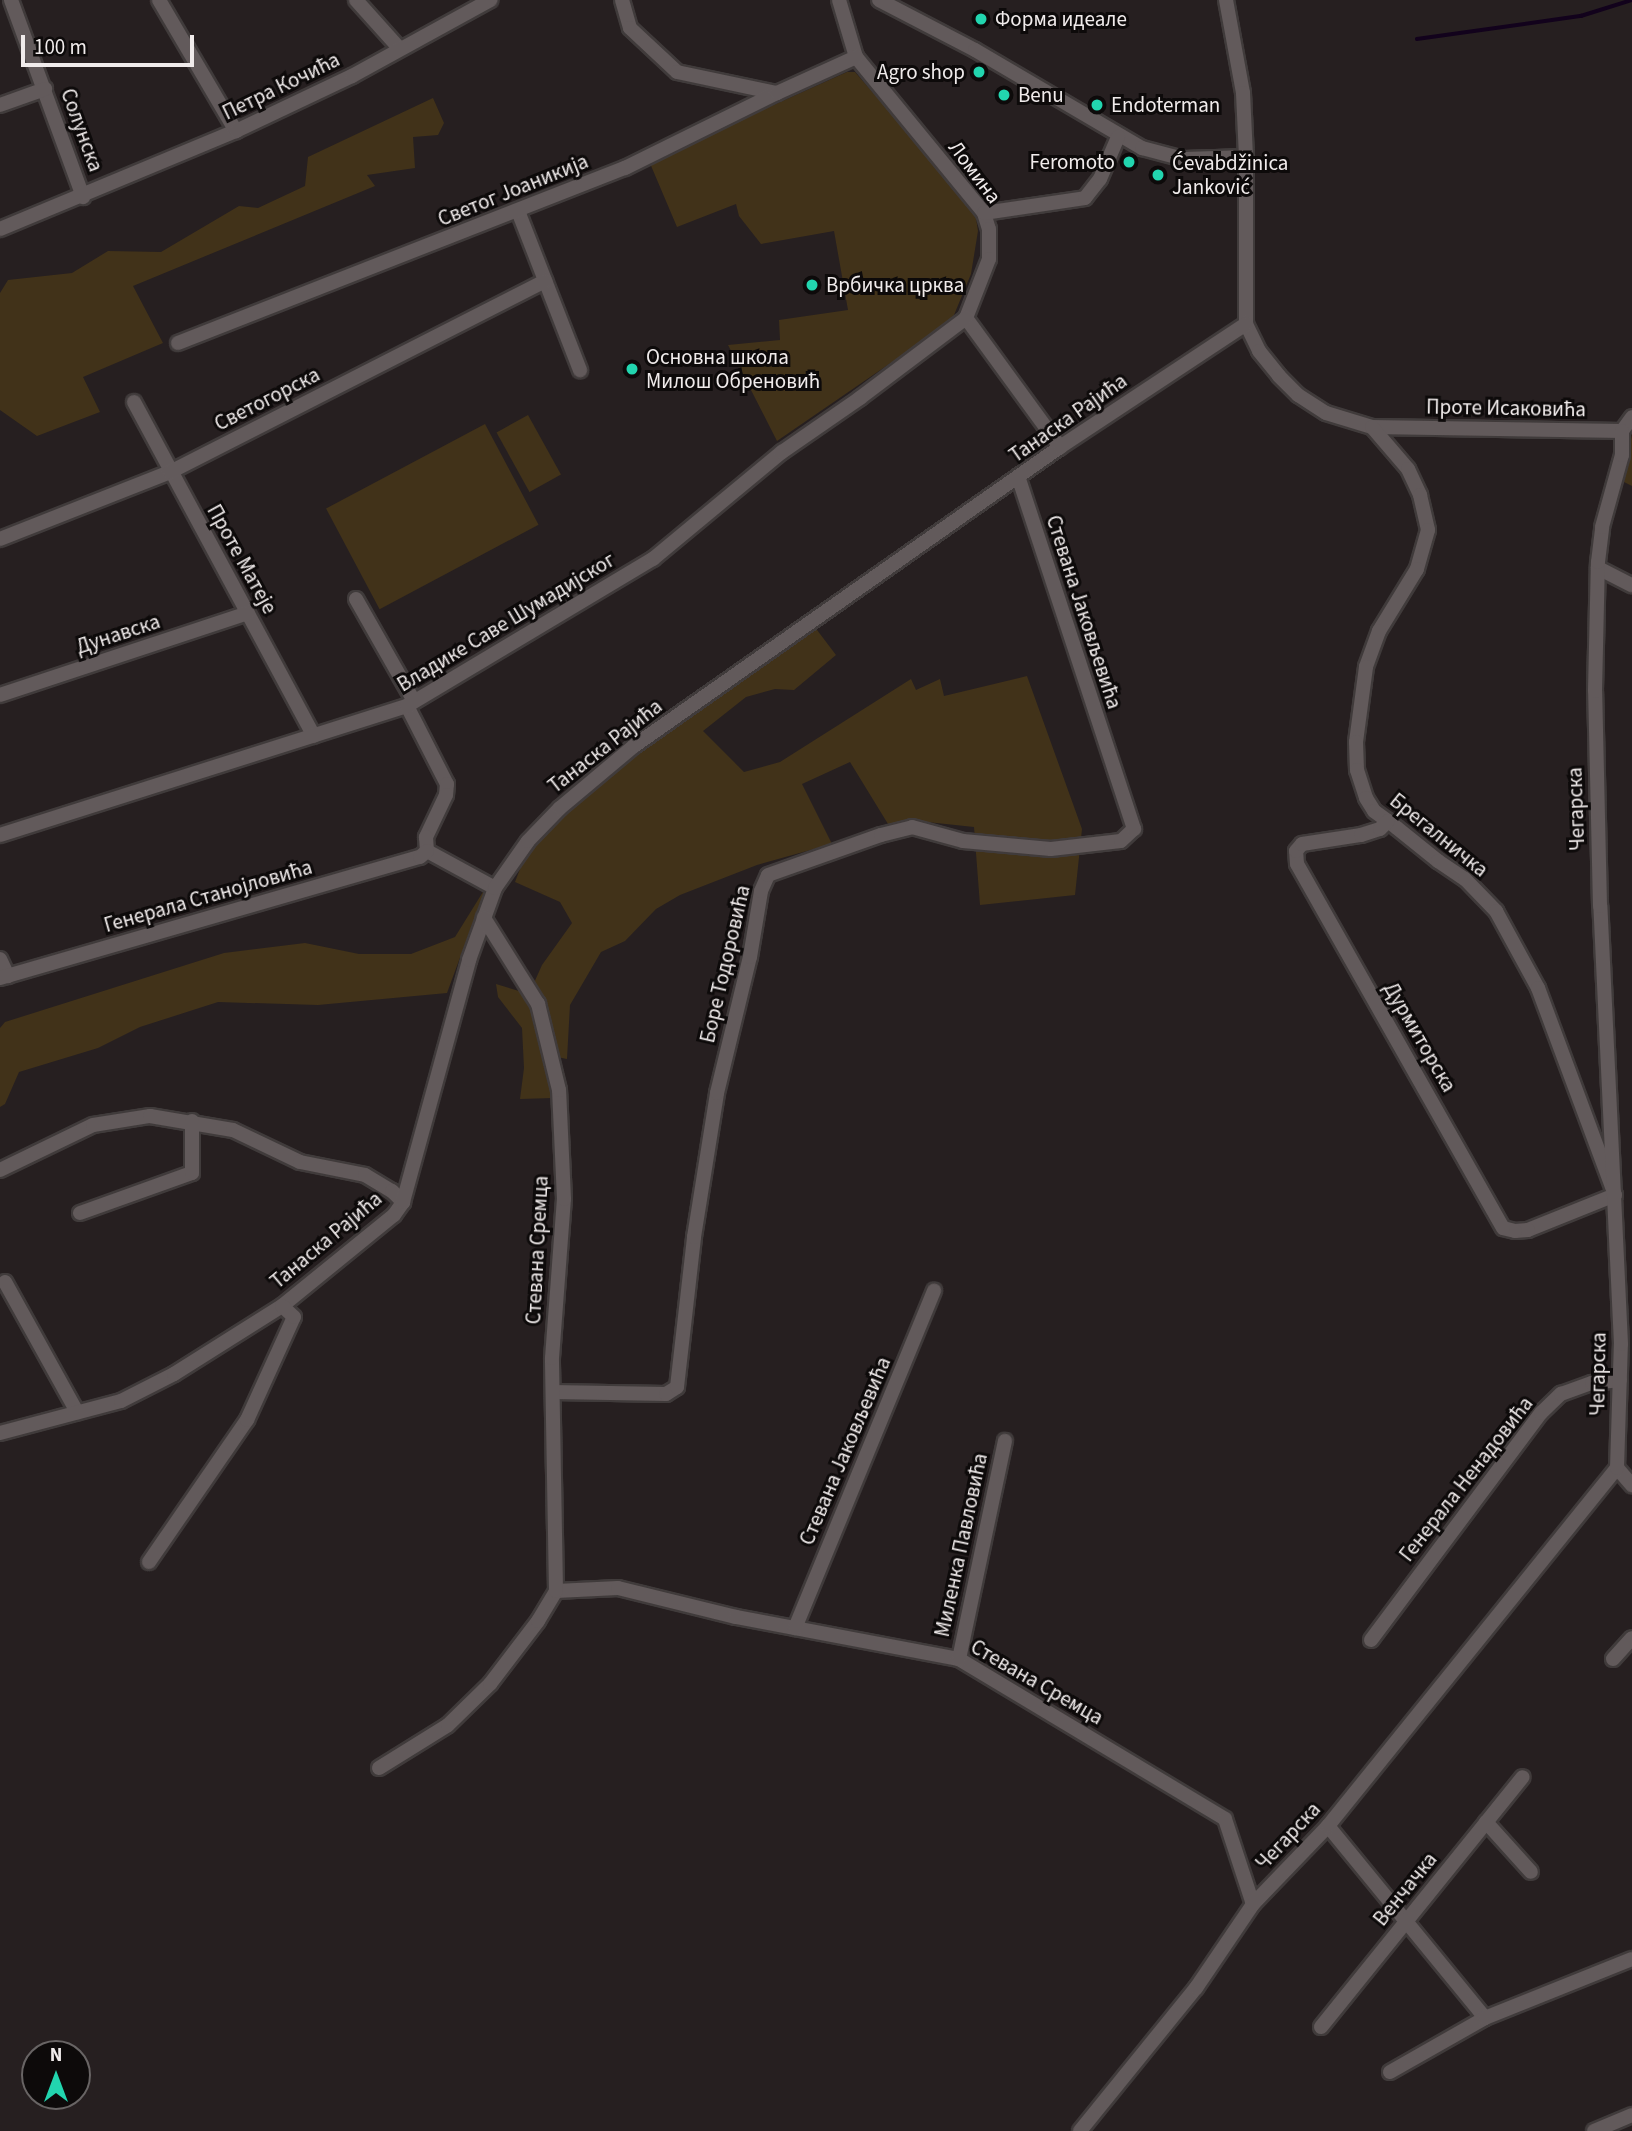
<!DOCTYPE html>
<meta charset="utf-8">
<style>
body{margin:0}
#map{position:relative;width:1632px;height:2131px;overflow:hidden;background:#261f20;font-family:"Source Sans 3",sans-serif}
div>[style]{position:absolute}
[style*='--x']{left:calc(var(--x)*1px);top:calc(var(--y)*1px);width:calc(var(--w)*1px);rotate:calc(var(--a)*1deg)}
.green>*{inset:0;background:#413219;transform-origin:0 0}
.stream>*{height:3.5px;margin:-1.75px;padding:0 1.75px;transform-origin:1.75px;border-radius:1.75px;background:#12021c}
.roads{filter:drop-shadow(2px 0 #403b3b) drop-shadow(-2px 0 #403b3b) drop-shadow(0 2px #403b3b) drop-shadow(0 -2px #403b3b)}
.minor>*{height:14px;margin:-7px;padding:0 7px;transform-origin:7px;border-radius:7px;background:#625a5b}
.dots>*{width:19px;height:19px;translate:-50% -50%;box-sizing:border-box;border:4px solid #0d0a0a;border-radius:50%}
span{translate:-50% -50%;white-space:nowrap;text-align:center;line-height:1.15;-webkit-text-stroke:6px #0d0a0a;paint-order:stroke}
.poi-label{font-size:21px;color:#f0ebeb}
.left{translate:0 -50%;text-align:left}
.right{translate:-100% -50%;text-align:right}
.street-label{font-size:21px;color:#f0ebeb}
.north{position:absolute;left:21px;top:2040px;width:70px;height:70px;box-sizing:border-box;background:#0d0a0a;border:2px solid #686464;border-radius:50%;rotate:0deg;font-size:19px;font-weight:700;line-height:28px;text-align:center;color:#f0ebeb}
.north::after{content:'';display:block;margin:auto;width:24px;height:32px;background:#22d5af;clip-path:polygon(50% 0,100% 100%,50% 72%,0 100%)}
.scale{position:absolute;left:21px;top:35px;width:173px;height:32px;box-sizing:border-box;border:4px solid #f0ebeb;border-top:0;padding-left:9px;font-size:21px;line-height:24px;white-space:nowrap;color:#f0ebeb;-webkit-text-stroke:5px #0d0a0a;paint-order:stroke}
</style>
<div id="map">
<div class="green">
<i style="clip-path:polygon(847px 72px,855px 72px,960px 193px,976px 218px,978px 231px,971px 274px,954px 315px,943px 327px,777px 441px,728px 345px,780px 340px,779px 320px,848px 310px,834px 231px,761px 244px,739px 216px,736px 204px,677px 227px,649px 161px)"></i>
<i style="clip-path:polygon(433px 98px,444px 123px,438px 135px,413px 137px,415px 168px,367px 175px,375px 186px,133px 286px,163px 343px,83px 377px,100px 412px,37px 436px,0 410px,0 293px,8px 280px,72px 273px,108px 251px,161px 252px,239px 206px,258px 208px,305px 186px,308px 157px)"></i>
<i style="left:528px;top:415px;width:68px;height:36px;rotate:61deg"></i>
<i style="left:485px;top:424px;width:114px;height:180px;rotate:62deg"></i>
<i style="clip-path:polygon(1632px 433px,1632px 486px,1624px 482px)"></i>
<i style="clip-path:polygon(814px 626px,836px 655px,794px 690px,775px 689px,746px 697px,703px 731px,744px 772px,780px 762px,911px 679px,916px 690px,940px 679px,944px 696px,1027px 676px,1082px 829px,1075px 895px,980px 905px,974px 827px,927px 822px,888px 824px,850px 762px,802px 784px,832px 844px,757px 865px,680px 895px,656px 909px,625px 941px,601px 952px,570px 1005px,567px 1059px,542px 1054px,551px 1076px,553px 1098px,520px 1099px,524px 1068px,522px 1028px,498px 997px,496px 984px,529px 994px,542px 965px,572px 923px,560px 902px,515px 882px,523px 861px,560px 811px,623px 755px)"></i>
<i style="clip-path:polygon(486px 887px,447px 993px,318px 1005px,218px 1002px,140px 1027px,98px 1048px,19px 1072px,5px 1104px,0 1107px,0 1028px,5px 1022px,224px 953px,305px 943px,359px 954px,411px 954px,455px 937px)"></i>
</div>
<div class="stream">
<i style="--x:1417;--y:39;--w:166;--a:-8"></i>
<i style="--x:1581;--y:16;--w:53;--a:-17.4"></i>
</div>
<div class="roads">
<div class="minor">
<i style="--x:11;--y:0;--w:210;--a:69.9"></i>
<i style="--x:159;--y:0;--w:152;--a:59.6"></i>
<i style="--x:356;--y:0;--w:64;--a:48.1"></i>
<i style="--x:622;--y:0;--w:29;--a:74"></i>
<i style="--x:630;--y:28;--w:64;--a:43.1"></i>
<i style="--x:677;--y:72;--w:102;--a:11.9"></i>
<i style="--x:839;--y:0;--w:59;--a:73.4"></i>
<i style="--x:856;--y:57;--w:202;--a:50.6"></i>
<i style="--x:984;--y:213;--w:17;--a:73"></i>
<i style="--x:989;--y:229;--w:30;--a:90"></i>
<i style="--x:989;--y:259;--w:63;--a:111.3"></i>
<i style="--x:966;--y:318;--w:160;--a:53.9"></i>
<i style="--x:879;--y:0;--w:108;--a:27.5"></i>
<i style="--x:975;--y:50;--w:194;--a:30.4"></i>
<i style="--x:1142;--y:148;--w:43;--a:14.7"></i>
<i style="--x:1184;--y:159;--w:62;--a:-1.8"></i>
<i style="--x:1226;--y:0;--w:95;--a:79.6"></i>
<i style="--x:1243;--y:93;--w:64;--a:87.3"></i>
<i style="--x:1246;--y:157;--w:167;--a:90"></i>
<i style="--x:1246;--y:324;--w:30;--a:64"></i>
<i style="--x:1259;--y:351;--w:32;--a:51"></i>
<i style="--x:1279;--y:376;--w:27;--a:45"></i>
<i style="--x:1298;--y:395;--w:33;--a:33"></i>
<i style="--x:1326;--y:413;--w:48;--a:16.9"></i>
<i style="--x:1372;--y:427;--w:250;--a:0.9"></i>
<i style="--x:0;--y:105;--w:48;--a:-19.6"></i>
<i style="--x:518;--y:211;--w:171;--a:68.7"></i>
<i style="--x:984;--y:213;--w:102;--a:-8.4"></i>
<i style="--x:1085;--y:198;--w:24;--a:-52"></i>
<i style="--x:1100;--y:179;--w:46;--a:-66.8"></i>
<i style="--x:0;--y:229;--w:256;--a:-22.6"></i>
<i style="--x:236;--y:131;--w:128;--a:-25.4"></i>
<i style="--x:352;--y:76;--w:158;--a:-28.8"></i>
<i style="--x:178;--y:343;--w:480;--a:-21.4"></i>
<i style="--x:625;--y:168;--w:169;--a:-26.3"></i>
<i style="--x:777;--y:93;--w:87;--a:-24.5"></i>
<i style="--x:134;--y:402;--w:379;--a:61.7"></i>
<i style="--x:1372;--y:427;--w:55;--a:49.4"></i>
<i style="--x:1408;--y:469;--w:29;--a:65"></i>
<i style="--x:1420;--y:495;--w:36;--a:77"></i>
<i style="--x:1428;--y:530;--w:41;--a:105.8"></i>
<i style="--x:1417;--y:569;--w:73;--a:121.5"></i>
<i style="--x:1379;--y:631;--w:38;--a:110"></i>
<i style="--x:1366;--y:667;--w:76;--a:97.6"></i>
<i style="--x:1356;--y:742;--w:28;--a:88"></i>
<i style="--x:1357;--y:770;--w:29;--a:72"></i>
<i style="--x:1366;--y:798;--w:15;--a:58"></i>
<i style="--x:1374;--y:811;--w:17;--a:36"></i>
<i style="--x:1388;--y:821;--w:11;--a:38"></i>
<i style="--x:1397;--y:828;--w:53;--a:38.8"></i>
<i style="--x:1438;--y:861;--w:32;--a:34"></i>
<i style="--x:1465;--y:879;--w:45;--a:45.9"></i>
<i style="--x:1496;--y:911;--w:88;--a:61.4"></i>
<i style="--x:1538;--y:988;--w:221;--a:69.6"></i>
<i style="--x:1615;--y:1195;--w:94;--a:158.1"></i>
<i style="--x:1528;--y:1230;--w:13;--a:176"></i>
<i style="--x:1515;--y:1231;--w:12;--a:-166"></i>
<i style="--x:1503;--y:1228;--w:418;--a:-119.5"></i>
<i style="--x:1297;--y:864;--w:13;--a:-94"></i>
<i style="--x:1296;--y:851;--w:9;--a:-49"></i>
<i style="--x:1302;--y:844;--w:60;--a:-8.7"></i>
<i style="--x:1361;--y:835;--w:20;--a:-18"></i>
<i style="--x:1380;--y:829;--w:11;--a:-45"></i>
<i style="--x:1622;--y:431;--w:17;--a:-54"></i>
<i style="--x:0;--y:539;--w:183;--a:-21.5"></i>
<i style="--x:170;--y:472;--w:421;--a:-27"></i>
<i style="--x:1598;--y:568;--w:38;--a:27"></i>
<i style="--x:356;--y:599;--w:117;--a:60.4"></i>
<i style="--x:0;--y:695;--w:261;--a:-18.3"></i>
<i style="--x:407;--y:706;--w:88;--a:62.9"></i>
<i style="--x:447;--y:784;--w:11;--a:95"></i>
<i style="--x:446;--y:795;--w:47;--a:115.5"></i>
<i style="--x:426;--y:837;--w:14;--a:86"></i>
<i style="--x:427;--y:851;--w:77;--a:28.6"></i>
<i style="--x:0;--y:835;--w:427;--a:-17.6"></i>
<i style="--x:407;--y:706;--w:287;--a:-30.9"></i>
<i style="--x:653;--y:559;--w:168;--a:-39.7"></i>
<i style="--x:782;--y:452;--w:95;--a:-34.7"></i>
<i style="--x:860;--y:398;--w:133;--a:-37"></i>
<i style="--x:0;--y:959;--w:19;--a:65"></i>
<i style="--x:0;--y:978;--w:437;--a:-16.1"></i>
<i style="--x:420;--y:857;--w:9;--a:-41"></i>
<i style="--x:0;--y:1170;--w:103;--a:-25.8"></i>
<i style="--x:93;--y:1125;--w:58;--a:-9"></i>
<i style="--x:150;--y:1116;--w:84;--a:9.6"></i>
<i style="--x:233;--y:1130;--w:74;--a:25.5"></i>
<i style="--x:300;--y:1162;--w:66;--a:11.3"></i>
<i style="--x:365;--y:1175;--w:31;--a:31"></i>
<i style="--x:392;--y:1191;--w:16;--a:45"></i>
<i style="--x:80;--y:1213;--w:119;--a:-19.7"></i>
<i style="--x:192;--y:1173;--w:52;--a:-90"></i>
<i style="--x:5;--y:1282;--w:149;--a:61"></i>
<i style="--x:553;--y:1392;--w:113;--a:1"></i>
<i style="--x:666;--y:1394;--w:13;--a:-32"></i>
<i style="--x:677;--y:1387;--w:151;--a:-83.5"></i>
<i style="--x:694;--y:1237;--w:146;--a:-80.9"></i>
<i style="--x:717;--y:1093;--w:140;--a:-76.4"></i>
<i style="--x:750;--y:957;--w:67;--a:-80.5"></i>
<i style="--x:761;--y:891;--w:17;--a:-66"></i>
<i style="--x:768;--y:875;--w:120;--a:-19.5"></i>
<i style="--x:881;--y:835;--w:32;--a:-14"></i>
<i style="--x:912;--y:827;--w:53;--a:15.4"></i>
<i style="--x:963;--y:841;--w:88;--a:5.2"></i>
<i style="--x:1051;--y:849;--w:70;--a:-6.5"></i>
<i style="--x:1121;--y:841;--w:18;--a:-43"></i>
<i style="--x:1134;--y:829;--w:371;--a:-108.2"></i>
<i style="--x:0;--y:1433;--w:125;--a:-14.8"></i>
<i style="--x:121;--y:1401;--w:59;--a:-27"></i>
<i style="--x:174;--y:1374;--w:128;--a:-32.2"></i>
<i style="--x:282;--y:1306;--w:144;--a:-39.1"></i>
<i style="--x:394;--y:1215;--w:16;--a:-55"></i>
<i style="--x:403;--y:1202;--w:251;--a:-74.7"></i>
<i style="--x:469;--y:960;--w:77;--a:-70.1"></i>
<i style="--x:495;--y:888;--w:57;--a:-54.9"></i>
<i style="--x:528;--y:841;--w:46;--a:-45.9"></i>
<i style="--x:560;--y:808;--w:97;--a:-40"></i>
<i style="--x:634;--y:746;--w:520;--a:-35.06"></i>
<i style="--x:1060;--y:447;--w:223;--a:-33.5"></i>
<i style="--x:1617;--y:1468;--w:23;--a:49"></i>
<i style="--x:149;--y:1562;--w:173;--a:-55.4"></i>
<i style="--x:247;--y:1420;--w:113;--a:-65.5"></i>
<i style="--x:294;--y:1317;--w:16;--a:-137"></i>
<i style="--x:556;--y:1591;--w:62;--a:-2.8"></i>
<i style="--x:618;--y:1588;--w:122;--a:13.8"></i>
<i style="--x:736;--y:1617;--w:227;--a:10.7"></i>
<i style="--x:959;--y:1659;--w:310;--a:31"></i>
<i style="--x:1225;--y:1819;--w:89;--a:71.8"></i>
<i style="--x:795;--y:1628;--w:365;--a:-67.6"></i>
<i style="--x:1371;--y:1640;--w:284;--a:-53.2"></i>
<i style="--x:1541;--y:1413;--w:28;--a:-44"></i>
<i style="--x:1561;--y:1394;--w:33;--a:-20"></i>
<i style="--x:1592;--y:1383;--w:28;--a:-6"></i>
<i style="--x:959;--y:1659;--w:223;--a:-78.1"></i>
<i style="--x:1613;--y:1659;--w:28;--a:-48"></i>
<i style="--x:379;--y:1768;--w:81;--a:-31.9"></i>
<i style="--x:448;--y:1725;--w:59;--a:-44.3"></i>
<i style="--x:490;--y:1684;--w:79;--a:-52.7"></i>
<i style="--x:538;--y:1621;--w:35;--a:-59"></i>
<i style="--x:556;--y:1591;--w:233;--a:-91"></i>
<i style="--x:552;--y:1358;--w:159;--a:-85.7"></i>
<i style="--x:564;--y:1199;--w:109;--a:-92.6"></i>
<i style="--x:559;--y:1090;--w:89;--a:-103.7"></i>
<i style="--x:538;--y:1004;--w:102;--a:-122.1"></i>
<i style="--x:1486;--y:1822;--w:67;--a:48"></i>
<i style="--x:1328;--y:1826;--w:248;--a:50.7"></i>
<i style="--x:1321;--y:2027;--w:321;--a:-51.1"></i>
<i style="--x:1390;--y:2072;--w:109;--a:-29.6"></i>
<i style="--x:1485;--y:2018;--w:158;--a:-21.9"></i>
<i style="--x:1080;--y:2131;--w:184;--a:-51"></i>
<i style="--x:1196;--y:1988;--w:102;--a:-55.8"></i>
<i style="--x:1253;--y:1904;--w:108;--a:-46.1"></i>
<i style="--x:1328;--y:1826;--w:460;--a:-51.1"></i>
<i style="--x:1617;--y:1468;--w:124;--a:-88.2"></i>
<i style="--x:1621;--y:1344;--w:439;--a:-92.7"></i>
<i style="--x:1600;--y:906;--w:215;--a:-91.3"></i>
<i style="--x:1595;--y:691;--w:129;--a:-88.7"></i>
<i style="--x:1598;--y:562;--w:35;--a:-83"></i>
<i style="--x:1602;--y:527;--w:75;--a:-74.5"></i>
<i style="--x:1622;--y:455;--w:24;--a:-90"></i>
<i style="--x:1594;--y:2131;--w:41;--a:-22.8"></i>
</div>
</div>
<div class="dots">
<i style="left:981px;top:19px;background:#22d5af"></i>
<i style="left:979px;top:72px;background:#22d5af"></i>
<i style="left:1004px;top:95px;background:#22d5af"></i>
<i style="left:1097px;top:105px;background:#22d5af"></i>
<i style="left:1129px;top:162px;background:#22d5af"></i>
<i style="left:1158px;top:175px;background:#22d5af"></i>
<i style="left:812px;top:285px;background:#22d5af"></i>
<i style="left:632px;top:369px;background:#22d5af"></i>
</div>
<div class="poi-label">
<span class="left" style="left:995px;top:19px">Форма идеале</span>
<span class="right" style="left:965px;top:72px">Agro shop</span>
<span class="left" style="left:1018px;top:95px">Benu</span>
<span class="left" style="left:1111px;top:105px">Endoterman</span>
<span class="right" style="left:1115px;top:162px">Feromoto</span>
<span class="left" style="left:1172px;top:175px">Ćevabdžinica<br>Janković</span>
<span class="left" style="left:826px;top:285px">Врбичка црква</span>
<span class="left" style="left:646px;top:369px">Основна школа<br>Милош Обреновић</span>
</div>
<div class="street-label">
<span style="left:281px;top:86px;rotate:-26deg">Петра Кочића</span>
<span style="left:82px;top:130px;rotate:70deg">Солунска</span>
<span style="left:975px;top:172px;rotate:53deg">Ломина</span>
<span style="left:513px;top:190px;rotate:-22deg">Светог Јоаникија</span>
<span style="left:267px;top:399px;rotate:-27deg">Светогорска</span>
<span style="left:1506px;top:408px;rotate:1deg">Проте Исаковића</span>
<span style="left:1068px;top:418px;rotate:-35deg">Танаска Рајића</span>
<span style="left:242px;top:559px;rotate:61deg">Проте Матеје</span>
<span style="left:1084px;top:612px;rotate:72deg">Стевана Јаковљевића</span>
<span style="left:506px;top:622px;rotate:-31deg">Владике Саве Шумадијског</span>
<span style="left:118px;top:634px;rotate:-18deg">Дунавска</span>
<span style="left:605px;top:746px;rotate:-38deg">Танаска Рајића</span>
<span style="left:1576px;top:809px;rotate:-92deg">Чегарска</span>
<span style="left:1439px;top:835px;rotate:39deg">Брегалничка</span>
<span style="left:208px;top:896px;rotate:-16deg">Генерала Станојловића</span>
<span style="left:725px;top:964px;rotate:-77deg">Боре Тодоровића</span>
<span style="left:1420px;top:1037px;rotate:60deg">Дурмиторска</span>
<span style="left:326px;top:1240px;rotate:-40deg">Танаска Рајића</span>
<span style="left:537px;top:1250px;rotate:-87deg">Стевана Сремца</span>
<span style="left:1598px;top:1374px;rotate:-89deg">Чегарска</span>
<span style="left:845px;top:1451px;rotate:-67deg">Стевана Јаковљевића</span>
<span style="left:1466px;top:1479px;rotate:-52deg">Генерала Ненадовића</span>
<span style="left:961px;top:1545px;rotate:-78deg">Миленка Павловића</span>
<span style="left:1037px;top:1682px;rotate:30deg">Стевана Сремца</span>
<span style="left:1288px;top:1836px;rotate:-47deg">Чегарска</span>
<span style="left:1405px;top:1889px;rotate:-51deg">Венчачка</span>
</div>
<div class="north">N</div>
<div class="scale">100 m</div>
</div>
